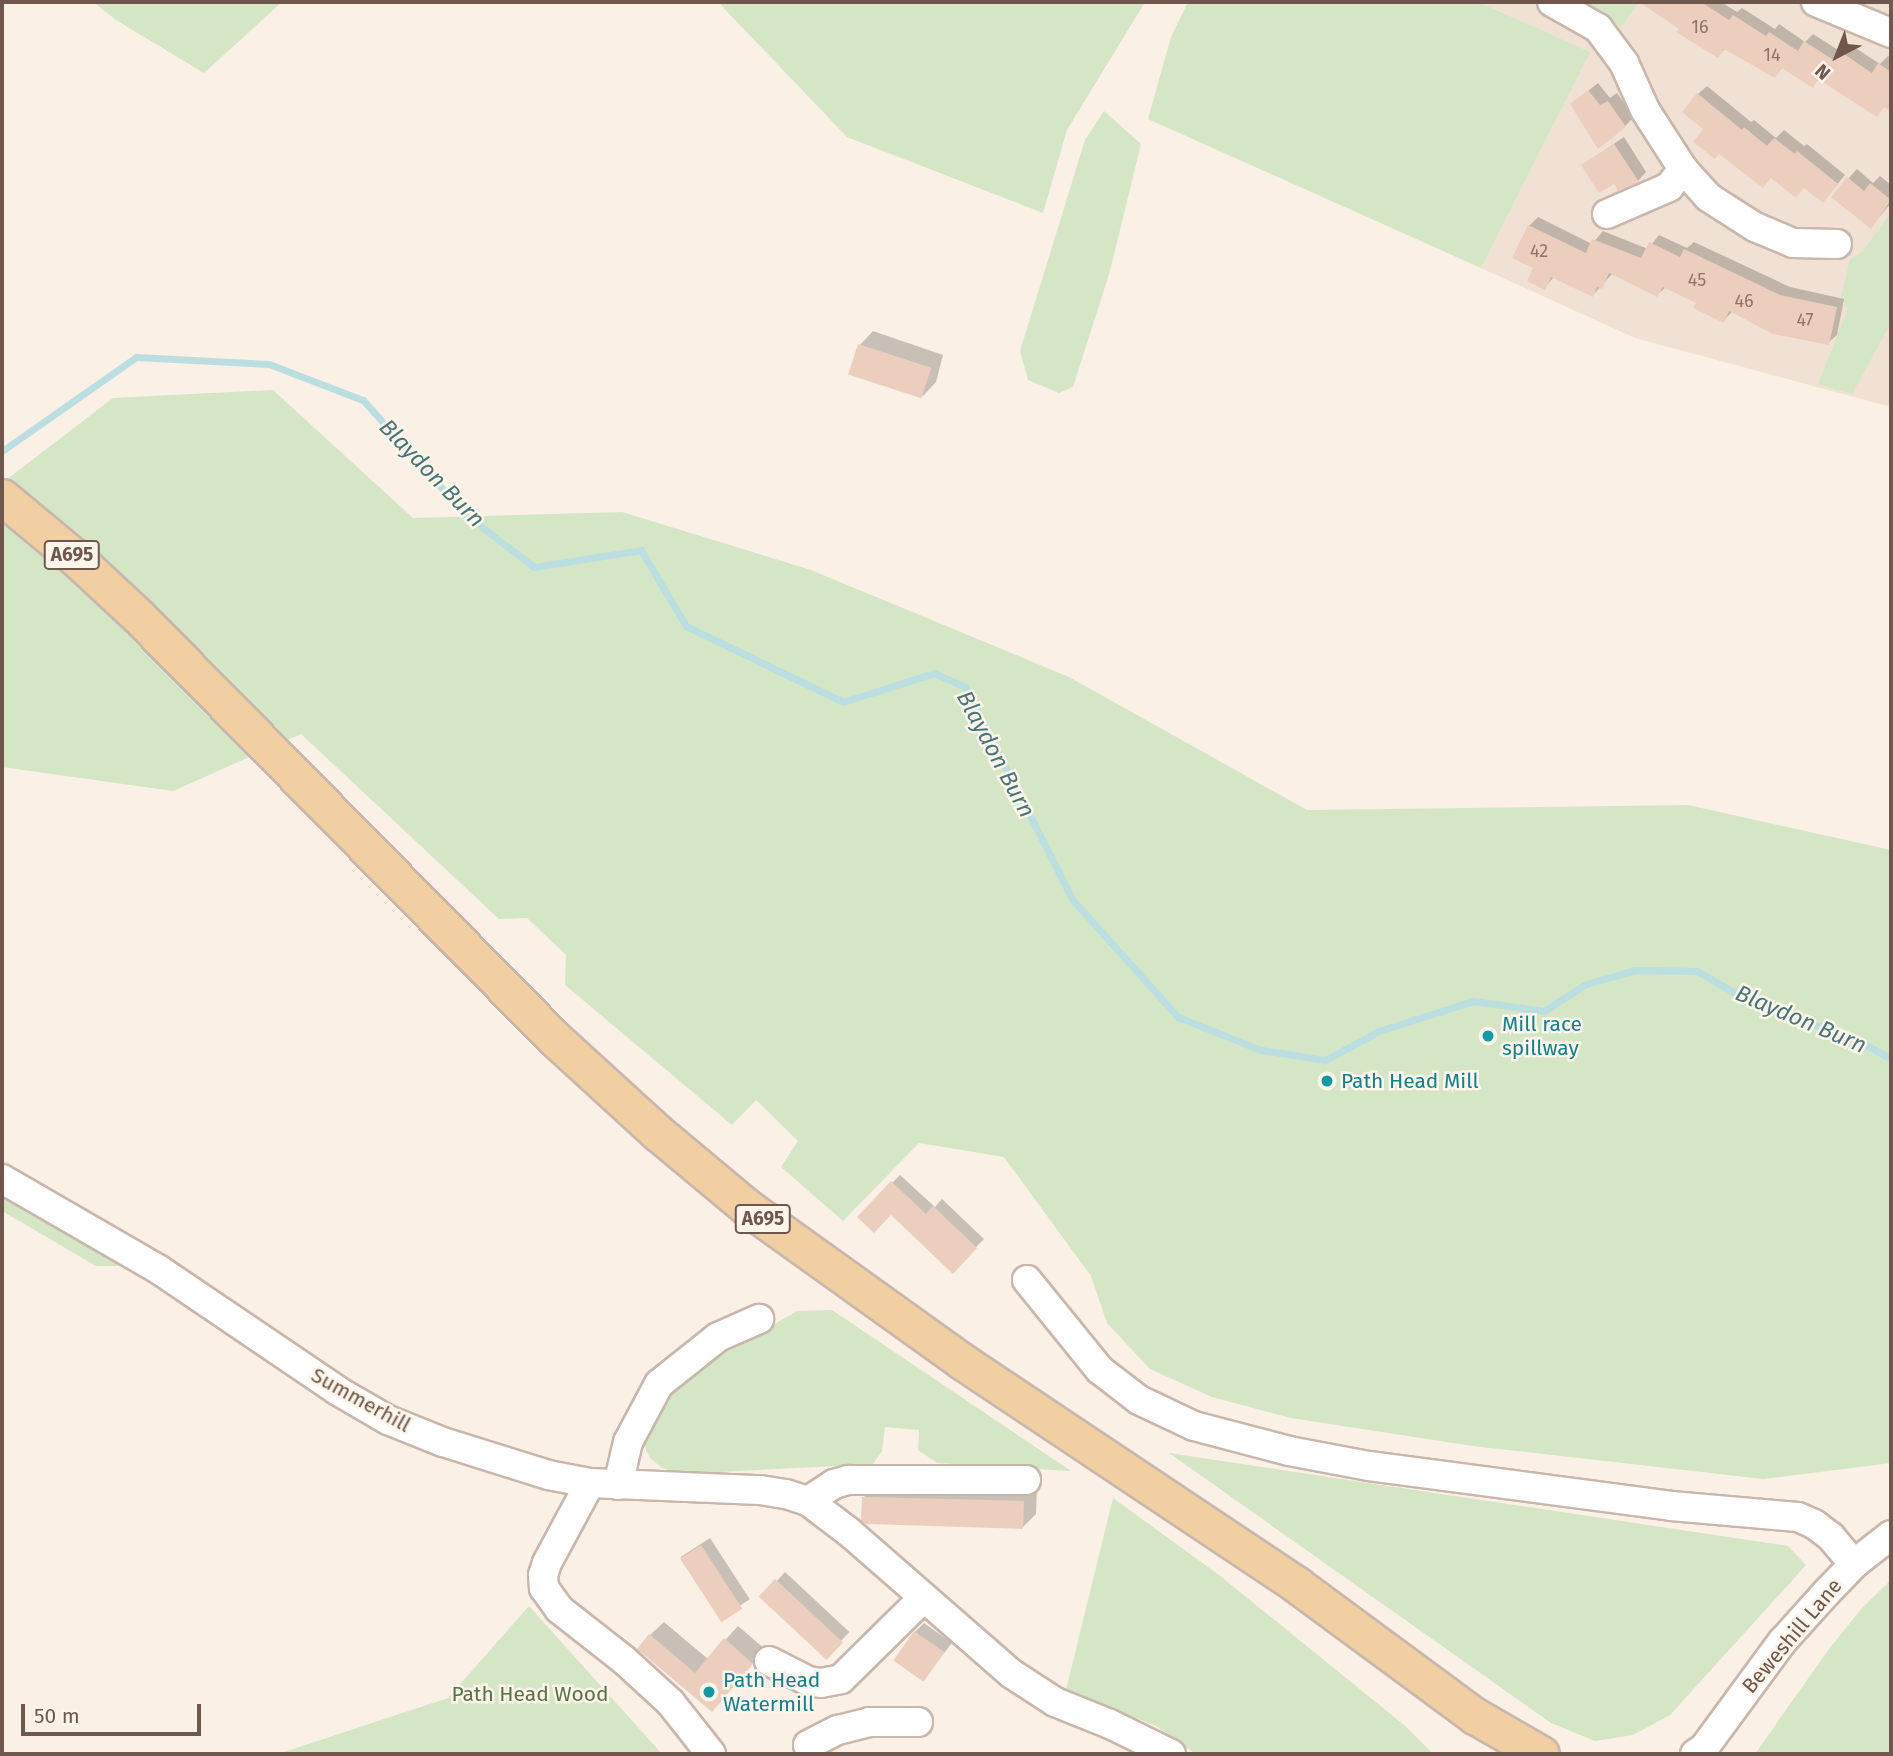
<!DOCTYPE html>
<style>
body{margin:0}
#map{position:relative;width:1893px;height:1756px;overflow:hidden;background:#faf0e5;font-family:"Fira Sans",sans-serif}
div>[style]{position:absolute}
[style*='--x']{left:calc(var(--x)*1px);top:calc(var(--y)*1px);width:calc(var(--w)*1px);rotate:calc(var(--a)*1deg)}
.residential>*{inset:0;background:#f0e1d4}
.green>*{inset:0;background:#d4e6c5}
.shadow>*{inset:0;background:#0003;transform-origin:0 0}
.stream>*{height:7px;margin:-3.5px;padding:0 3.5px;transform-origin:3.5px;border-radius:3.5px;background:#bbdee1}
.building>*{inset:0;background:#eccebf;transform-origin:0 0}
.roads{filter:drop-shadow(2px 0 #c9b7ac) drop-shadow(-2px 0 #c9b7ac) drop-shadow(0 2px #c9b7ac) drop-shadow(0 -2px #c9b7ac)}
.minor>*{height:28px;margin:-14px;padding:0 14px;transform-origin:14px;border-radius:14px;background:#fff}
.major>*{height:35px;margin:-17.5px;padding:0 17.5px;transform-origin:17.5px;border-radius:17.5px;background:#f2cfa3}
.dots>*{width:19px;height:19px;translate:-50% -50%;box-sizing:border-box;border:4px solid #fdf4ea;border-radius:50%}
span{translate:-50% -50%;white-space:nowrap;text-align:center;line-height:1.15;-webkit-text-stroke:5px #fdf4ea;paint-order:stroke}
.number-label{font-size:18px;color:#8e756a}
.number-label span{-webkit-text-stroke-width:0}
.shield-label span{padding:2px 5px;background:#fdf4ea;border:2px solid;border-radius:5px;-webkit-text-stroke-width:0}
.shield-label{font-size:19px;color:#6f574d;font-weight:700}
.culture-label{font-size:21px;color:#0d838f}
.left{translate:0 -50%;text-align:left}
.street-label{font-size:21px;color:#6f574d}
.park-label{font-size:21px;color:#577446}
.water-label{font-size:23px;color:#46757a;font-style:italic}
.frame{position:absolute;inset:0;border:4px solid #6f574d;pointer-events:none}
.north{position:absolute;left:1802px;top:21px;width:70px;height:70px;-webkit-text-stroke:5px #fdf4ea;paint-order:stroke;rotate:222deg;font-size:19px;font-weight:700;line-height:28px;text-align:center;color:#6f574d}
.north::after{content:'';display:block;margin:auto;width:24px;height:32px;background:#6f574d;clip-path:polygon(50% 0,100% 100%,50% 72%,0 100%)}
.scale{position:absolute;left:21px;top:1704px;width:180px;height:32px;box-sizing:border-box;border:4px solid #6f574d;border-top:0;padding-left:9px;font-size:21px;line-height:24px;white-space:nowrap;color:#6f574d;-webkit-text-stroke:5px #fdf4ea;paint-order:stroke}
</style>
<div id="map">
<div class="residential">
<i style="clip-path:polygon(1479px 2px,1891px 2px,1891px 407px,1635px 338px,1481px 268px,1589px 52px)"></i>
</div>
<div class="green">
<i style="clip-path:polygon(93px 2px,282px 2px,204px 73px,116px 20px)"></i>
<i style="clip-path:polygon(718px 2px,1145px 2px,1067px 130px,1043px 213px,847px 137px)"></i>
<i style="clip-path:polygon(1188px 2px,1479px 2px,1590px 52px,1481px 268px,1148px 119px,1171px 37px)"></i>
<i style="clip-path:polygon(1570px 2px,1639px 2px,1621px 27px,1604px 16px)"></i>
<i style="clip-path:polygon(1104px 111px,1141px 144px,1110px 271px,1073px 387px,1059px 393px,1028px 380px,1020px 351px,1085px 140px)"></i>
<i style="clip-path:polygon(1891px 212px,1891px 323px,1852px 394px,1818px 384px,1848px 309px,1841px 297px,1850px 259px,1863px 251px)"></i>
<i style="clip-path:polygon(273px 390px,413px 518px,622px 512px,811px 570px,1069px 677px,1307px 810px,1688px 805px,1891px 850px,1891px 1463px,1763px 1479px,1473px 1446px,1291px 1418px,1212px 1397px,1150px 1369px,1107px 1323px,1091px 1276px,1004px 1157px,919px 1143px,843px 1221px,781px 1167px,798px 1141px,756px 1100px,732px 1125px,565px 985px,566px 955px,527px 918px,499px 919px,301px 734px,173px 791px,2px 767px,2px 483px,113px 398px)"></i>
<i style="clip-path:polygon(2px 1187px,126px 1262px,116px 1266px,96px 1266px,2px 1211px)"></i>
<i style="clip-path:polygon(832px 1310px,1071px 1471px,937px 1463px,918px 1450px,919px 1430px,885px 1427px,882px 1451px,873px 1464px,680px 1474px,662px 1468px,650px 1458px,645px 1448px,647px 1433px,670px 1397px,697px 1369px,797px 1311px)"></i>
<i style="clip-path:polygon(1169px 1453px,1788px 1546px,1806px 1565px,1670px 1715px,1633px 1735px,1595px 1741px,1551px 1723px)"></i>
<i style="clip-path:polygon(1113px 1498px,1219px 1575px,1404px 1725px,1433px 1754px,1196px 1754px,1156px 1726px,1066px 1690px)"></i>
<i style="clip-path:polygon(1891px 1580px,1891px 1754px,1755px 1754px,1829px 1649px,1862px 1608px)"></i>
<i style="clip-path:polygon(529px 1606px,662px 1754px,278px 1754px,448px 1698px)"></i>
</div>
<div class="shadow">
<i style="clip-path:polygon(1653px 2px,1721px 2px,1737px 12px,1742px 8px,1775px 29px,1779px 24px,1805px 42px,1813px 34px,1843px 53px,1851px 45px,1880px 64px,1888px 56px,1891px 58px,1891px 110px,1885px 106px,1877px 115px,1820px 78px,1813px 85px,1783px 67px,1775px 76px,1726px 48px,1718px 56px,1650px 7px)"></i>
<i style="clip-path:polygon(1598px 83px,1610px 98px,1617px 93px,1634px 117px,1625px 126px,1572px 104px)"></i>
<i style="clip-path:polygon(1707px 86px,1751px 122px,1754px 120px,1776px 138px,1784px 130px,1804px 146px,1807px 144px,1845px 175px,1831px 192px,1805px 186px,1706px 129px,1698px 94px)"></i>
<i style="clip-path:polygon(1624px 137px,1646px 172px,1638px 181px,1614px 182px,1583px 165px)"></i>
<i style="clip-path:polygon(1857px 169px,1873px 183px,1880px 176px,1891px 185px,1891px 203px,1871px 227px,1833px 196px)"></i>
<i style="clip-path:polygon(1538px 217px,1592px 244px,1603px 231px,1648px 249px,1659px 235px,1687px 248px,1694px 242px,1790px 287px,1844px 299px,1837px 335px,1828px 343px,1732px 312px,1723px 321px,1698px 302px,1666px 287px,1657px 295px,1613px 273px,1593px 295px,1554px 277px,1544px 288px,1535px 267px,1529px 226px)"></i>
<i style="clip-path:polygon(873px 331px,943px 355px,936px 382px,923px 396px,860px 345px)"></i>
<i style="clip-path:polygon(900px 1175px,935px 1207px,942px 1199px,984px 1239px,953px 1271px,892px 1183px)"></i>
<i style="clip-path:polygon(877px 1484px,1037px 1488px,1036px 1514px,1023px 1527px,864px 1497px)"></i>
<i style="left:710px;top:1538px;width:73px;height:35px;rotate:57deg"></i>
<i style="left:785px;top:1572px;width:88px;height:35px;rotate:43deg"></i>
<i style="clip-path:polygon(664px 1622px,708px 1659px,738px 1626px,765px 1649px,712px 1710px,650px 1635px)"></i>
<i style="clip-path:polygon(924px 1623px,952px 1643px,923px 1680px,915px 1632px)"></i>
</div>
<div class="stream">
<i style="--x:2;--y:451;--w:164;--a:-35"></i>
<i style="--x:136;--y:357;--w:133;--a:3"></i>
<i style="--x:269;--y:364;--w:101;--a:21"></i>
<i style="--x:363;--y:400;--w:153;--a:48.2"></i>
<i style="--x:465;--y:514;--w:87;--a:37.5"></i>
<i style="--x:534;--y:567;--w:108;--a:-9"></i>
<i style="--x:641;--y:550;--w:88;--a:59.4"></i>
<i style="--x:686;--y:626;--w:174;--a:25.8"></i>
<i style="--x:843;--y:702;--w:96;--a:-17.7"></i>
<i style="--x:934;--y:673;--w:34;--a:24"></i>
<i style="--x:965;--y:687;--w:237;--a:63.2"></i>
<i style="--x:1072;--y:899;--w:159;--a:48.1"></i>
<i style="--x:1178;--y:1017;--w:89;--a:21.7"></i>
<i style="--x:1261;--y:1050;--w:65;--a:8.9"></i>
<i style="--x:1325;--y:1060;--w:61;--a:-28.2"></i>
<i style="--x:1379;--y:1031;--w:99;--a:-17.7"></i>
<i style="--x:1473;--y:1001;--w:72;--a:8"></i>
<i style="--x:1544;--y:1011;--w:50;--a:-32.7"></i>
<i style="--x:1586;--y:984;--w:51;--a:-15.9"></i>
<i style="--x:1635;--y:970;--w:62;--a:0.9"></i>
<i style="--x:1697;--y:971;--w:66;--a:30.1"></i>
<i style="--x:1754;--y:1004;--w:103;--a:18.6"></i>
<i style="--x:1852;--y:1037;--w:45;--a:29.4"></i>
</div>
<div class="building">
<i style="clip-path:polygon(1639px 2px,1701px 2px,1729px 20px,1733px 15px,1766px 36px,1769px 32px,1798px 51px,1804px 41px,1835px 61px,1841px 52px,1872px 73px,1878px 63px,1891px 72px,1891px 112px,1884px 107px,1877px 117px,1818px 79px,1813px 88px,1782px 68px,1775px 78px,1724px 49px,1718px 58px,1676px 32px,1679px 29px)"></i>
<i style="clip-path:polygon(1588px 90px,1600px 105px,1608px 101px,1626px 127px,1598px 149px,1570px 104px)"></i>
<i style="clip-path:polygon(1697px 93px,1742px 130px,1744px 127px,1767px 146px,1774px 138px,1795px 154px,1797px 151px,1838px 184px,1823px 203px,1804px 188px,1796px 198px,1771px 178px,1763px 188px,1719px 154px,1715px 159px,1693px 142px,1703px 129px,1682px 112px)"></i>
<i style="clip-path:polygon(1614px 144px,1639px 182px,1618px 191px,1614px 184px,1599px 193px,1581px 165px)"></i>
<i style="clip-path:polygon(1847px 177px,1864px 191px,1870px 183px,1891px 200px,1871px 229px,1831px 197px)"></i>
<i style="clip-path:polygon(1528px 225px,1586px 253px,1592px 239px,1641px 258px,1649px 242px,1680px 257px,1684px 249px,1780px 295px,1837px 307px,1829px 345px,1773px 334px,1729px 311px,1724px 323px,1693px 308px,1696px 303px,1663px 287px,1657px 297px,1609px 273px,1602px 289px,1597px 287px,1593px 297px,1551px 277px,1545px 290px,1527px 281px,1533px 268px,1512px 258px)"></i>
<i style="left:858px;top:344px;width:77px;height:32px;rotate:18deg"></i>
<i style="clip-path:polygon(891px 1181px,926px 1214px,933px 1206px,977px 1248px,953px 1274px,891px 1215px,874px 1233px,857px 1217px)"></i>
<i style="clip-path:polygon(862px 1497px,1024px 1501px,1023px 1529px,866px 1524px,861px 1521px)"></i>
<i style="left:701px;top:1545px;width:76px;height:25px;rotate:57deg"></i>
<i style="left:775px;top:1579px;width:93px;height:24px;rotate:43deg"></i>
<i style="left:914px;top:1631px;width:37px;height:36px;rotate:35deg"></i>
<i style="clip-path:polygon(649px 1634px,695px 1673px,724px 1638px,753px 1664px,712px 1712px,637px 1649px)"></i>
</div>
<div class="roads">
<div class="minor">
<i style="--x:1552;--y:2;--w:53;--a:29.5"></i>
<i style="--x:1598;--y:28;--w:44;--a:53.4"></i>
<i style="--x:1624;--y:63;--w:51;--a:65.9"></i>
<i style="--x:1645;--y:110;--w:70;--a:57.2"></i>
<i style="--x:1683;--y:169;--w:38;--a:48"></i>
<i style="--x:1708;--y:197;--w:56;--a:32.6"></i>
<i style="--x:1755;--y:227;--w:41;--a:22.8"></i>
<i style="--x:1793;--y:243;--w:44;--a:1.3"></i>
<i style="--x:1816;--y:2;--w:81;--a:22.5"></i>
<i style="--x:1607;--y:214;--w:68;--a:-23.5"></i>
<i style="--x:1669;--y:187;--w:23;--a:-52"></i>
<i style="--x:2;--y:1179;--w:180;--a:30"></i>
<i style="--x:158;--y:1269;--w:217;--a:34.1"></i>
<i style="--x:338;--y:1391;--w:58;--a:30.1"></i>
<i style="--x:388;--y:1420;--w:59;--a:21.8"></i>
<i style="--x:443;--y:1442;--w:110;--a:17.4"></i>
<i style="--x:548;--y:1475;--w:43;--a:10.8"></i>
<i style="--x:590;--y:1483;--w:170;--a:2.4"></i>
<i style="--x:760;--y:1490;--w:26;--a:9"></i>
<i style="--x:786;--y:1494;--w:23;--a:18"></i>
<i style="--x:808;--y:1501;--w:51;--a:37.1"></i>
<i style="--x:849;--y:1532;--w:216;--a:41.1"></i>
<i style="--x:1012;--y:1674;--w:51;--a:33.1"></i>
<i style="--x:1055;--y:1702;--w:59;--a:21.8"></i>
<i style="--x:1110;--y:1724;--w:68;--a:26.2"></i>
<i style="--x:1027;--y:1280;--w:116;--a:51"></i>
<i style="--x:1100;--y:1370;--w:49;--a:37.6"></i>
<i style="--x:1139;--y:1400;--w:61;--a:25.3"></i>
<i style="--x:1194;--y:1426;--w:98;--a:14.7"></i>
<i style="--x:1289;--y:1451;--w:81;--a:10.6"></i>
<i style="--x:1369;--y:1466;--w:305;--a:7.5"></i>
<i style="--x:1671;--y:1506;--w:127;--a:5"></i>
<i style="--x:1798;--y:1517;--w:17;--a:24"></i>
<i style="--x:1814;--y:1524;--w:21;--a:37"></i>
<i style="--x:1831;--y:1537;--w:35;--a:50"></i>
<i style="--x:590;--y:1483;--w:91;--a:118.3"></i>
<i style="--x:547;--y:1563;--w:13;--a:108"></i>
<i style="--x:543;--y:1575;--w:13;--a:86"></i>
<i style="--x:544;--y:1588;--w:26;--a:54"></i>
<i style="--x:559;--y:1609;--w:83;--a:38.1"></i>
<i style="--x:624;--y:1660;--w:62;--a:42.4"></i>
<i style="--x:670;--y:1702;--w:66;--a:51.7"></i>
<i style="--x:618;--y:1485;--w:44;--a:-76.9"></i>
<i style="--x:628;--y:1442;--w:66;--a:-61.9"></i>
<i style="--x:659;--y:1384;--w:75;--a:-38.5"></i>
<i style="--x:718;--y:1337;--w:45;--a:-23.7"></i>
<i style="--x:808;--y:1501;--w:31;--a:-33"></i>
<i style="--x:834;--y:1484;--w:15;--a:-16"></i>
<i style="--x:848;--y:1480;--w:178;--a:0"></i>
<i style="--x:769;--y:1661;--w:44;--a:27.1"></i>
<i style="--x:808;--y:1681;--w:13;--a:9"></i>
<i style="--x:821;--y:1683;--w:20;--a:-11"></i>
<i style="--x:841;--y:1679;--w:114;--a:-44.6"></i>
<i style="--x:808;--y:1745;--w:34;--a:-27"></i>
<i style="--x:838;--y:1730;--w:32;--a:-14"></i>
<i style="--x:869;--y:1722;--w:49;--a:0"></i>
<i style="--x:1695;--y:1754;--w:11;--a:-34"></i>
<i style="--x:1704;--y:1748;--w:132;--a:-53.7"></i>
<i style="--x:1782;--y:1642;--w:67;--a:-48"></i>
<i style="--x:1827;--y:1592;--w:39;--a:-46"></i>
<i style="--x:1854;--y:1564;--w:47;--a:-38.1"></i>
</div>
<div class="major">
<i style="--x:2;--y:497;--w:100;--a:39.7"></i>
<i style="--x:79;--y:561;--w:81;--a:43"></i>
<i style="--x:138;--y:616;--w:594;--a:45.41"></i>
<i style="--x:555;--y:1039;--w:139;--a:42.4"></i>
<i style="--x:658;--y:1133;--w:117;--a:39.8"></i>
<i style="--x:748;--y:1208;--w:264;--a:35.6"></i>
<i style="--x:963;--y:1362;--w:402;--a:33.7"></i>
<i style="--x:1297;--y:1585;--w:221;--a:36.4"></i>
<i style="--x:1475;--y:1716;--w:76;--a:29.9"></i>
</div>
</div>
<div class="dots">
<i style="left:1488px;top:1036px;background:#0f9aa8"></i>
<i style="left:1327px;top:1081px;background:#0f9aa8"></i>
<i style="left:709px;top:1692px;background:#0f9aa8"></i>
</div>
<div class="number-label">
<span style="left:1700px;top:27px">16</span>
<span style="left:1772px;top:55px">14</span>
<span style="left:1539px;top:251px">42</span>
<span style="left:1697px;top:280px">45</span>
<span style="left:1744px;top:301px">46</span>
<span style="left:1805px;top:320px">47</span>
</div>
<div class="shield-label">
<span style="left:72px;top:555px">A695</span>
<span style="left:763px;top:1219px">A695</span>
</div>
<div class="culture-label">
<span class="left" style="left:1502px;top:1036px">Mill race<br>spillway</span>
<span class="left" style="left:1341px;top:1081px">Path Head Mill</span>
<span class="left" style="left:723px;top:1692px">Path Head<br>Watermill</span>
</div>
<div class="street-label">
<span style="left:361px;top:1400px;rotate:29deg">Summerhill</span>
<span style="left:1792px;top:1636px;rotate:-50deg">Beweshill Lane</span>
</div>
<div class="park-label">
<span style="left:530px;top:1694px">Path Head Wood</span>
</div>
<div class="water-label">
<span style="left:432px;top:473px;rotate:46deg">Blaydon Burn</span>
<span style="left:996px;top:754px;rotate:62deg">Blaydon Burn</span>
<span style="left:1801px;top:1019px;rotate:23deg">Blaydon Burn</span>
</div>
<div class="frame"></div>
<div class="north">N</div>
<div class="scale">50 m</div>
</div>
